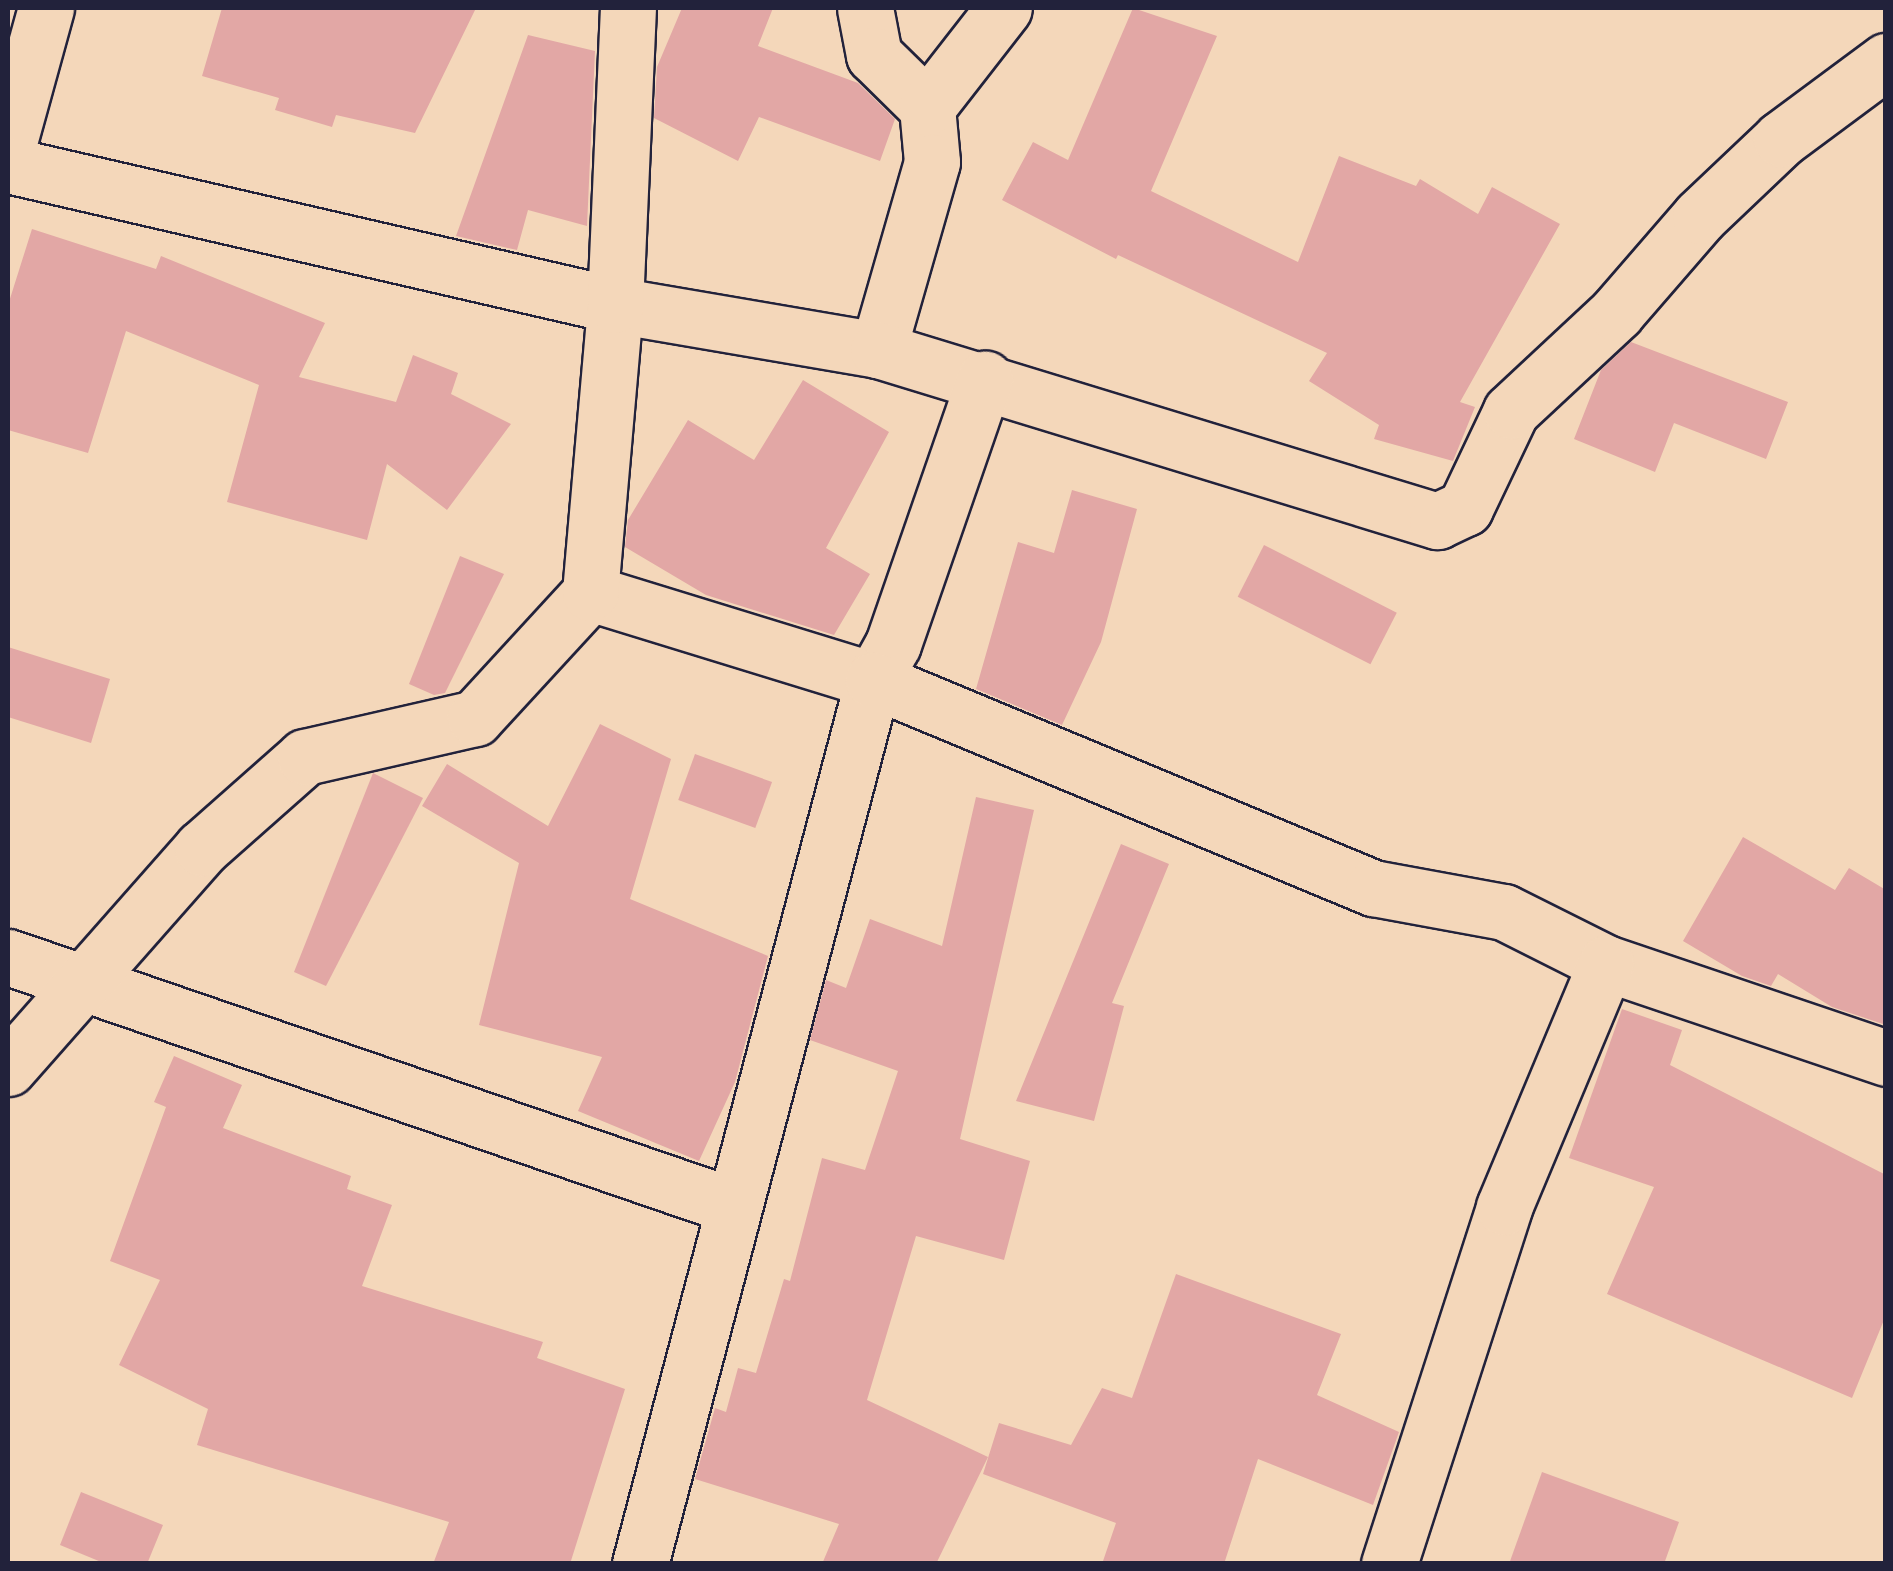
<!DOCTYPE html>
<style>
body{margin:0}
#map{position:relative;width:1893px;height:1571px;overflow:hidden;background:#f4d7ba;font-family:"Indie Flower",sans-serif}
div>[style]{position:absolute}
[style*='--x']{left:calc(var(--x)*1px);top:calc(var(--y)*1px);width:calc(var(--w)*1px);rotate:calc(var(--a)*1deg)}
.building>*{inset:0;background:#e2a7a5;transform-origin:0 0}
.roads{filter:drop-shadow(2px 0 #22223b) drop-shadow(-2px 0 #22223b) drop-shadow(0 2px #22223b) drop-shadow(0 -2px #22223b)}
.minor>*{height:55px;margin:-27.5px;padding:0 27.5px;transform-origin:27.5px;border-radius:27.5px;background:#f4d7ba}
span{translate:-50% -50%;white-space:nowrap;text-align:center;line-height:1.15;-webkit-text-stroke:8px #f4d7ba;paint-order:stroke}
.frame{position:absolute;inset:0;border:10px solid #22223b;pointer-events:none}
</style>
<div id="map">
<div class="building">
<i style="clip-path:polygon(222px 8px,476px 8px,415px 133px,336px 115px,332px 127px,275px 110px,279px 98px,202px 76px)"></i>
<i style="clip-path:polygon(682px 8px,773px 8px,758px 46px,858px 83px,895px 119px,880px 161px,759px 117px,738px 161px,654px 118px,657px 67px)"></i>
<i style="clip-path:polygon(1133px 8px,1217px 36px,1151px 191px,1298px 262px,1339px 156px,1416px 186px,1420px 179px,1478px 214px,1492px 187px,1560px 224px,1460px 402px,1475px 407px,1453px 461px,1374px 439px,1379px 425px,1309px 381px,1327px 353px,1118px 255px,1116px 259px,1002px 200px,1033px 142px,1068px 160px)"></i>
<i style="clip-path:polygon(528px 35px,595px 51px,587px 226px,528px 210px,517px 250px,456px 236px)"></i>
<i style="clip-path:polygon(32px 229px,156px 269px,161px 256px,325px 323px,299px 377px,396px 402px,413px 355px,458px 373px,451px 394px,511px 424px,447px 510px,387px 464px,367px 540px,227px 502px,259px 385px,126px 331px,88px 453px,8px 430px,8px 305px)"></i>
<i style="clip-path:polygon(1631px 342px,1788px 402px,1766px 459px,1674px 423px,1655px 472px,1574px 439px,1601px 370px)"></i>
<i style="clip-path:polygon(803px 380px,889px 432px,826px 548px,870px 574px,834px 635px,706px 595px,625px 547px,628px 520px,688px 420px,754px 460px)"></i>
<i style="clip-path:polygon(1072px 490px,1137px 509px,1101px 642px,1062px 725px,976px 689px,1018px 542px,1054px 553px)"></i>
<i style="left:1264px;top:545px;width:149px;height:58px;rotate:27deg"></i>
<i style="clip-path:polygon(460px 556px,504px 574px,445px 693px,434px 695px,409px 684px)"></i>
<i style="clip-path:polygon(8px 647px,110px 679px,91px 743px,8px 717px)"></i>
<i style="clip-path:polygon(600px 724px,671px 759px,630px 899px,768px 956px,735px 1082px,699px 1161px,578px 1111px,602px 1057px,479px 1025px,519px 863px,422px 806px,447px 764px,548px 826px)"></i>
<i style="left:695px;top:754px;width:82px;height:49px;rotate:20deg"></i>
<i style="clip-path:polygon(373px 773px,423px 798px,326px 986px,294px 972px)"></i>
<i style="clip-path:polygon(976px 797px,1034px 810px,960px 1139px,1030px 1161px,1004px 1260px,916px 1236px,867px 1400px,988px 1457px,936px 1564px,822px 1564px,839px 1524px,695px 1479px,715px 1408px,726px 1412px,738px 1368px,756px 1373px,784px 1279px,790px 1281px,822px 1158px,865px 1170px,898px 1071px,810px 1040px,826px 980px,846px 988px,870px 919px,942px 946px)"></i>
<i style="clip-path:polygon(1743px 837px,1835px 890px,1849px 868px,1886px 890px,1886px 1025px,1832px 1007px,1778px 974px,1771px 986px,1742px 976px,1683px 941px)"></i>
<i style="clip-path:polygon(1121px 844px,1169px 864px,1112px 1003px,1124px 1006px,1094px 1121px,1016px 1101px)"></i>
<i style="clip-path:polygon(1622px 1009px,1682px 1030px,1670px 1065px,1886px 1175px,1886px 1315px,1852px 1398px,1607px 1294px,1654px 1187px,1569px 1158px)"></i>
<i style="clip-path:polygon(174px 1056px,242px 1085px,223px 1128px,351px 1176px,347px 1189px,392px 1205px,362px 1286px,543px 1342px,537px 1358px,625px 1389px,570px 1564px,433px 1564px,449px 1522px,197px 1445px,208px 1409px,119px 1365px,160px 1280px,110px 1261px,166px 1107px,154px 1102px)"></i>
<i style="clip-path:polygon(1176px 1274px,1341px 1334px,1317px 1395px,1399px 1432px,1373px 1505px,1258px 1459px,1224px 1564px,1102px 1564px,1116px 1523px,983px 1474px,999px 1423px,1071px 1445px,1102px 1388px,1132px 1398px)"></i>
<i style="clip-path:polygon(1542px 1472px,1679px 1522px,1664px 1564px,1509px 1564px)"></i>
<i style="clip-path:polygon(81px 1492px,163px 1525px,147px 1564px,106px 1564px,60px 1545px)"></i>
</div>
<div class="roads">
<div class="minor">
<i style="--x:865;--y:8;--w:48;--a:79.2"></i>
<i style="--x:874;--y:55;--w:74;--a:44.5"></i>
<i style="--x:927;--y:107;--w:55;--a:84.8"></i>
<i style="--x:932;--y:162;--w:196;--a:106"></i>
<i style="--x:927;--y:107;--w:125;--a:-52.1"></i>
<i style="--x:8;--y:146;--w:143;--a:-74.6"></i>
<i style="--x:8;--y:165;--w:623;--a:12.99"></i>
<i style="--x:615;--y:305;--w:267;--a:9.7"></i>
<i style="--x:878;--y:350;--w:585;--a:17.01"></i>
<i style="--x:1437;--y:521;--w:31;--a:-25"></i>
<i style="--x:1465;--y:508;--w:107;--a:-64.6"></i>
<i style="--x:1511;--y:411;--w:144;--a:-43"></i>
<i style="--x:1616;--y:313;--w:128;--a:-49.1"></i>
<i style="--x:1700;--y:216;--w:112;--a:-43.5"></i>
<i style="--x:1781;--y:139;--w:131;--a:-36.6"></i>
<i style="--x:590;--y:593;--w:296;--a:17.1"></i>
<i style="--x:873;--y:680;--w:41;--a:-60.9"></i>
<i style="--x:893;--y:644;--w:281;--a:-70.9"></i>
<i style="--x:8;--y:957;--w:767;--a:18.95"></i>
<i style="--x:8;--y:1068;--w:293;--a:-48.6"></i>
<i style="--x:202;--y:848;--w:137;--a:-41.5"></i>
<i style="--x:305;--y:757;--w:174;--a:-12.9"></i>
<i style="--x:475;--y:718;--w:170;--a:-47.4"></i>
<i style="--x:590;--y:593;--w:289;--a:-85"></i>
<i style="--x:615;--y:305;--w:297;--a:-87.5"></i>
<i style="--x:640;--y:1564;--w:914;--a:-75.23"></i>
<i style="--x:873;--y:680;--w:542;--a:22.59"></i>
<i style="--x:1373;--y:888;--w:133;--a:10.4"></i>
<i style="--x:1504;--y:912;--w:114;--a:26.6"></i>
<i style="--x:1606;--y:963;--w:296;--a:18.7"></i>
<i style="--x:1389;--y:1564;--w:375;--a:-72.1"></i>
<i style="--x:1504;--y:1207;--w:264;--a:-67.3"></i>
</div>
</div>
<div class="frame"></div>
</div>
